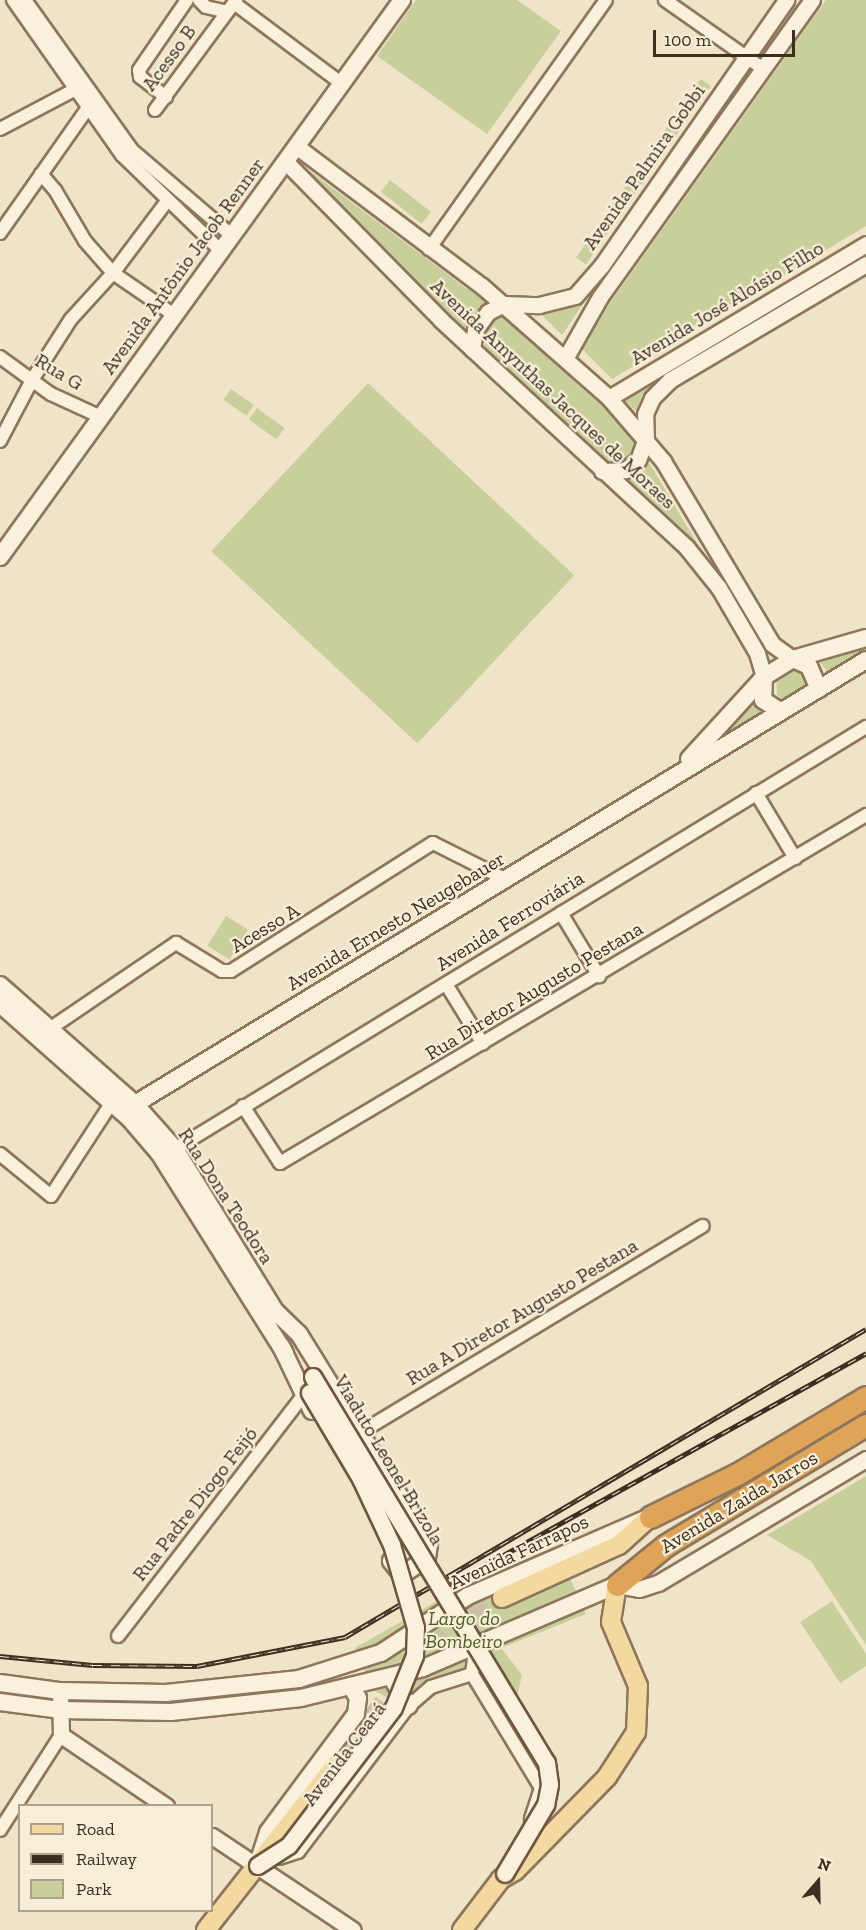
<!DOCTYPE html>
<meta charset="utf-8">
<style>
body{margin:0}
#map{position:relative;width:866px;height:1930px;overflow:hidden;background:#f0e4c8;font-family:"Zilla Slab",serif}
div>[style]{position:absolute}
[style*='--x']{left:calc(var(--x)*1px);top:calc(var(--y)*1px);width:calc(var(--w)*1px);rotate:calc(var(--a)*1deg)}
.green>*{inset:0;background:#c9cf9b;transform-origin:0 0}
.primary-tunnel>*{height:18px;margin-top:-9px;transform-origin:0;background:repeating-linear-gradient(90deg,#ccc0a6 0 18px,transparent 0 27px)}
.roads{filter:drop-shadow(2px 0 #8d765c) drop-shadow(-2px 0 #8d765c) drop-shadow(0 2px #8d765c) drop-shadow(0 -2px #8d765c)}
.minor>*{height:12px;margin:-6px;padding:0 6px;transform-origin:6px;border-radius:6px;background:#faf1dc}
.tertiary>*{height:15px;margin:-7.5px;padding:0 7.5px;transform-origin:7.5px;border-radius:7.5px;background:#faf1dc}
.secondary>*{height:16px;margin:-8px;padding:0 8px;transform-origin:8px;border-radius:8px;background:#faf1dc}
.primary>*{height:18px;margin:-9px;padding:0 9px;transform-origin:9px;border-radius:9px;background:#f3d9a0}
.motorway>*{height:21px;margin:-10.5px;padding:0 10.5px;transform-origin:10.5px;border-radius:10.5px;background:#e0a458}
.rail>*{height:5px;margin-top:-2.5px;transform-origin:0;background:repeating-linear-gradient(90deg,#f7eed8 0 9px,#3d2e20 0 18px);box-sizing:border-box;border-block:2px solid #3d2e20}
.bridges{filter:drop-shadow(2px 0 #6f573f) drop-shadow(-2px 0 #6f573f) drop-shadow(0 2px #6f573f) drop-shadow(0 -2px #6f573f)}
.secondary-bridge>*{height:16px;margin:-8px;padding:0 8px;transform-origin:8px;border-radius:8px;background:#faf1dc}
span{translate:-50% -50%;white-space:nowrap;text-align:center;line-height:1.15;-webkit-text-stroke:4.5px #f7eed8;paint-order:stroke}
.street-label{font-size:20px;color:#3d2e20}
.park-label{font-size:20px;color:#4d5a26;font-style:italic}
.legend{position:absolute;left:18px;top:1804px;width:195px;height:108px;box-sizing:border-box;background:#f7eed8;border:2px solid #ada18e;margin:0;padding:8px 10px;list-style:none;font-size:18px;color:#3d2e20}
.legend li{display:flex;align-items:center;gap:12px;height:30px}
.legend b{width:30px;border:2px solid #ada18e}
.north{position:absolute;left:788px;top:1852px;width:60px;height:60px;-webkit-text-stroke:4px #f7eed8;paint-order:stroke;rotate:20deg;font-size:16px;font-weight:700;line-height:24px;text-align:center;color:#3d2e20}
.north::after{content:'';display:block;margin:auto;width:21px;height:27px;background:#3d2e20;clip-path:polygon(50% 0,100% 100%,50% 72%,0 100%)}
.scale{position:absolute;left:653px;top:30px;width:142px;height:27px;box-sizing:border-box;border:3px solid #3d2e20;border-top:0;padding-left:8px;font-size:18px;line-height:21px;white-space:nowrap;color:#3d2e20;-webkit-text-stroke:4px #f7eed8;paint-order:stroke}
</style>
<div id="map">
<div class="green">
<i style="clip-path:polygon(416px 0,517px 0,561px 31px,487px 134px,377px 56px)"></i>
<i style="clip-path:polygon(826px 0,866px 0,866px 226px,612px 379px,582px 349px,607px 307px)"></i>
<i style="left:701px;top:79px;width:12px;height:218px;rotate:35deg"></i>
<i style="clip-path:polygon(295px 160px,466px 288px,494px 301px,475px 311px,466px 330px)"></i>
<i style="left:390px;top:180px;width:52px;height:15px;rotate:38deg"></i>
<i style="clip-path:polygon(594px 288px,562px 335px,541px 314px,579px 303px)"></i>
<i style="clip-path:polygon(503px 313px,517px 321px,579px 386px,631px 430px,637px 444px,629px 460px,614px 464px,602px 460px,487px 350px,482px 339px,485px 325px,491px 317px)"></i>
<i style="clip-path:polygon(694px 354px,643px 394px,636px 411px,622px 398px)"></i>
<i style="left:368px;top:383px;width:282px;height:230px;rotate:43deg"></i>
<i style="left:231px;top:389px;width:28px;height:13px;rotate:35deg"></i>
<i style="left:257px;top:408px;width:34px;height:14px;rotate:36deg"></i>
<i style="clip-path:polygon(647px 459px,710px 565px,622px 477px,641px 468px)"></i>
<i style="clip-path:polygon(866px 646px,866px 653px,830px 676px,819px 660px)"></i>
<i style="clip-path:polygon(791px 664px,804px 668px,808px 683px,805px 693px,786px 703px,777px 695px,776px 672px)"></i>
<i style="clip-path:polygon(758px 690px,770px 714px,715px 744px)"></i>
<i style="left:226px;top:916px;width:26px;height:35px;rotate:32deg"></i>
<i style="clip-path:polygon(866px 1476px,866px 1645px,811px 1561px,767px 1535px)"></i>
<i style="clip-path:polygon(556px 1546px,586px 1614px,501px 1648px,522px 1675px,517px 1696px,469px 1670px,442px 1677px,418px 1691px,404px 1707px,373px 1690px,355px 1648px,458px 1589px)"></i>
<i style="clip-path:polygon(832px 1601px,866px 1654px,866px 1666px,840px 1683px,800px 1622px)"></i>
</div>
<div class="primary-tunnel">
<i style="--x:340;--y:1760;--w:82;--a:-53.4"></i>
<i style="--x:389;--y:1694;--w:39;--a:-35"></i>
<i style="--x:421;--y:1672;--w:27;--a:-62"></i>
<i style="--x:434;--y:1648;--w:27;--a:-48"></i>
<i style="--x:452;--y:1628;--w:23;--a:-40"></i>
<i style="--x:470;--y:1613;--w:35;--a:-25"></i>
</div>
<div class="roads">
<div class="minor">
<i style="--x:13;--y:0;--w:189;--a:54.9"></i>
<i style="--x:122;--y:155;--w:136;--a:44.1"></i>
<i style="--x:25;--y:0;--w:184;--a:54.5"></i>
<i style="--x:132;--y:150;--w:130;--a:40.6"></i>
<i style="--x:199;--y:0;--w:10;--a:45"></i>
<i style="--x:206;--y:7;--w:22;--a:13"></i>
<i style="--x:665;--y:0;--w:120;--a:35.1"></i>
<i style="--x:234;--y:3;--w:134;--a:36.8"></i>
<i style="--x:166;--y:97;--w:33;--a:-142"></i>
<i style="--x:140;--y:77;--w:7;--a:-98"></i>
<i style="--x:139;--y:70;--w:85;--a:-55.6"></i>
<i style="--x:155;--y:110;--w:137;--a:-53.6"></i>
<i style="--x:0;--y:129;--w:86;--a:-27.8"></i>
<i style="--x:41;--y:174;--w:21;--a:49"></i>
<i style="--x:55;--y:190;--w:59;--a:59.5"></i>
<i style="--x:85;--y:241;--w:43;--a:48.8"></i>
<i style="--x:113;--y:273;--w:74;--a:34.5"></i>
<i style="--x:0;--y:233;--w:153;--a:-54.9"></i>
<i style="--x:429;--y:249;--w:305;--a:-54.6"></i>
<i style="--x:0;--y:357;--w:63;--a:36"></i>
<i style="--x:51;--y:394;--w:55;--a:24.7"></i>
<i style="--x:0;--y:441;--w:69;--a:-62.3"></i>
<i style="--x:32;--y:380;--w:72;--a:-57.4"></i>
<i style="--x:71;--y:319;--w:62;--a:-47.6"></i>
<i style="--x:113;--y:273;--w:90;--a:-53.1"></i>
<i style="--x:756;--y:793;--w:76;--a:59"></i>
<i style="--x:561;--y:913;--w:74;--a:58.9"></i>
<i style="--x:446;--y:984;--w:70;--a:58.3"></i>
<i style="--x:48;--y:1030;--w:155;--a:-34.2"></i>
<i style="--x:176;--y:943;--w:54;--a:31.3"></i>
<i style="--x:222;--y:971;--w:9;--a:0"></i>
<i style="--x:231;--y:971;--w:239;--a:-32.4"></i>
<i style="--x:433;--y:843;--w:80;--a:26.6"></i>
<i style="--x:243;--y:1106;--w:68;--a:57"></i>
<i style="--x:280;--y:1163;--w:682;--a:-30.7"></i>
<i style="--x:175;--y:1149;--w:810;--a:-31.41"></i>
<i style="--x:0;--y:1154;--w:66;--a:39.5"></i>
<i style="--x:51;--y:1196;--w:116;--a:-57"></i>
<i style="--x:361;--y:1432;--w:399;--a:-31.1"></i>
<i style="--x:118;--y:1636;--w:303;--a:-52.4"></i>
<i style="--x:482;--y:1648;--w:14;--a:126"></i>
<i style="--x:474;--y:1659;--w:15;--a:98"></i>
<i style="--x:472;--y:1674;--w:133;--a:58.8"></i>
<i style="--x:541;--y:1788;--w:33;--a:108"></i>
<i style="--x:0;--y:1830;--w:113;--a:-57.3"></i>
<i style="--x:279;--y:1858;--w:20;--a:-18"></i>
<i style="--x:298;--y:1852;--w:183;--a:-52.8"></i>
<i style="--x:409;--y:1706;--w:29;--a:-41"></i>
<i style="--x:431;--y:1687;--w:43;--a:-17.6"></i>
</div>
<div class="tertiary">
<i style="--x:296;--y:146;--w:233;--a:37"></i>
<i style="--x:482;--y:286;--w:169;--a:41.4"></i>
<i style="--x:609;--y:398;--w:83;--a:49.4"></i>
<i style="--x:663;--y:461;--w:213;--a:59.2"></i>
<i style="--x:772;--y:644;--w:26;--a:36"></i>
<i style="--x:285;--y:161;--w:223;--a:45.5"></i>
<i style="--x:441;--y:320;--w:335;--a:42.8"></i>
<i style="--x:687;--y:548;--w:51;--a:51.3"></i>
<i style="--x:719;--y:588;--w:75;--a:59.7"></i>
<i style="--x:757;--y:653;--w:25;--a:74"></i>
<i style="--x:472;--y:349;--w:19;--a:-81"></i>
<i style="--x:475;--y:330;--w:22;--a:-54"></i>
<i style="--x:488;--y:312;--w:18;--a:-27"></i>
<i style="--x:504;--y:304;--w:35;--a:2"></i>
<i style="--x:539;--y:305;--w:37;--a:-14"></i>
<i style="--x:575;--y:296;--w:41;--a:-48.9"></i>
<i style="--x:602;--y:265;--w:323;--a:-55.2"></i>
<i style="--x:566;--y:357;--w:69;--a:-60.5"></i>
<i style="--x:600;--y:297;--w:365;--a:-54.5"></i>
<i style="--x:609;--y:398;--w:300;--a:-30.9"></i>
<i style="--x:602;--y:471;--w:23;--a:-2"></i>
<i style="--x:625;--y:470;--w:16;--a:-38"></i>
<i style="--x:638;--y:460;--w:23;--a:-70"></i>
<i style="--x:646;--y:438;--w:24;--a:-92"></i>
<i style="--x:645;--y:414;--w:17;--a:-66"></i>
<i style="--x:652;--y:398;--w:25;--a:-45"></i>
<i style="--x:670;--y:380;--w:228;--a:-30.6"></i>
<i style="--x:617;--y:1585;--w:22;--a:10"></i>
<i style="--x:639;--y:1589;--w:20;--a:-18"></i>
<i style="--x:658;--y:1583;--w:242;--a:-30.8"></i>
<i style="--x:60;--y:1691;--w:44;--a:88.7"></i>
<i style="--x:61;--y:1735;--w:127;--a:34.1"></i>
<i style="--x:212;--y:1836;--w:169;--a:33.7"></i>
</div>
<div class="secondary">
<i style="--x:0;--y:557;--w:687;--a:-54.18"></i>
<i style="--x:793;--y:659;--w:17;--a:24"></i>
<i style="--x:809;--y:666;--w:25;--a:67"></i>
<i style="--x:764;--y:677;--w:23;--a:92"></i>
<i style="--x:763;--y:700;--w:20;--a:33"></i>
<i style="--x:689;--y:759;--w:111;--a:-47.6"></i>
<i style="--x:764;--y:677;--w:34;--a:-32"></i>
<i style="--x:793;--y:659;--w:76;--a:-16"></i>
<i style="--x:0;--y:985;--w:180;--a:41.4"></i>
<i style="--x:135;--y:1104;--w:60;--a:48.4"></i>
<i style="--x:175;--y:1149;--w:196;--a:58.3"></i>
<i style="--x:0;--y:1004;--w:172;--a:41.5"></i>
<i style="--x:129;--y:1118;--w:46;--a:49.4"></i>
<i style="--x:159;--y:1153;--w:236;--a:57.8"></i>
<i style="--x:129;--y:1118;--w:15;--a:-67"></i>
<i style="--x:135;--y:1104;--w:855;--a:-31.27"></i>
<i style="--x:272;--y:1308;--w:37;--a:44"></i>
<i style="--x:299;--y:1334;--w:247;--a:58.2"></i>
<i style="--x:429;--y:1544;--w:14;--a:98"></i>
<i style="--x:427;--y:1558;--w:22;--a:146"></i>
<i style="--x:409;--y:1570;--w:10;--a:174"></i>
<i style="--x:399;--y:1571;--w:13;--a:-129"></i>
<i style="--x:281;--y:1346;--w:72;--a:64.5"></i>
<i style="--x:394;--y:1682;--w:28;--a:58"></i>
<i style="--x:0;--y:1683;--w:61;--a:7.6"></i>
<i style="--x:60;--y:1691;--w:106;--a:1.1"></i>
<i style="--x:166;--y:1693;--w:134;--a:-6"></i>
<i style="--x:299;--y:1679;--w:86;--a:-17.6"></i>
<i style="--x:381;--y:1653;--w:104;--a:-33.2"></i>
<i style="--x:468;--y:1596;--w:193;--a:-23.5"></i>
<i style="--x:0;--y:1702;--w:62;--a:7.5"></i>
<i style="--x:61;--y:1710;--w:110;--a:1"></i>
<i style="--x:171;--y:1712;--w:131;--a:-6.1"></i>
<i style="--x:301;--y:1698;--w:126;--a:-13.8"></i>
<i style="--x:423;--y:1668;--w:211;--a:-23.2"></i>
<i style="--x:259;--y:1860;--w:29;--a:-72"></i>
<i style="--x:268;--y:1832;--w:147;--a:-53.3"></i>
<i style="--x:356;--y:1714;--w:16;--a:-83"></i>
<i style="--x:358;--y:1698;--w:13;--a:-122"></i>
</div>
<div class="primary">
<i style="--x:502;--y:1598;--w:128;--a:-24.4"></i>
<i style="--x:619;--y:1545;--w:42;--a:-42.1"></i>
<i style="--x:206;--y:1930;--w:216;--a:-51.8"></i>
<i style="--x:462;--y:1930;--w:64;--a:-52.6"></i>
<i style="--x:501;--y:1879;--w:16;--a:-30"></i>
<i style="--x:515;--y:1871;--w:132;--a:-45.6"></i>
<i style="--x:607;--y:1777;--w:54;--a:-57.2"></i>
<i style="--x:636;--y:1732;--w:46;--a:-87.5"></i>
<i style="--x:638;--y:1686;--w:69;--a:-112.9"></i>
<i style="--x:611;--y:1622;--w:37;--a:-81"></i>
</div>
<div class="motorway">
<i style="--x:650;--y:1517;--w:99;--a:-26.3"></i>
<i style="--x:739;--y:1473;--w:148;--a:-30.9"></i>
<i style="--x:617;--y:1585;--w:63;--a:-39.2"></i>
<i style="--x:666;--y:1545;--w:233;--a:-31"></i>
</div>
</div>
<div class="rail">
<i style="--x:439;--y:1591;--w:489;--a:-29.1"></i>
<i style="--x:0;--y:1656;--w:93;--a:5.5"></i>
<i style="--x:93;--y:1665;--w:104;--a:0.6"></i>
<i style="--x:197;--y:1666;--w:151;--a:-11.1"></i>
<i style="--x:345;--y:1637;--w:605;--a:-30.59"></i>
</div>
<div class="bridges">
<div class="secondary-bridge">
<i style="--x:313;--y:1377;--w:451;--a:58.8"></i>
<i style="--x:547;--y:1763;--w:22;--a:82"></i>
<i style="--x:550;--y:1785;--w:20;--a:101"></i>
<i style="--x:546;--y:1805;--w:80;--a:120.7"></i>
<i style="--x:258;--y:1866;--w:37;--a:-33"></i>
<i style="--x:289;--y:1846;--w:173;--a:-52.7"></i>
<i style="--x:394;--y:1708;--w:56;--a:-68"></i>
<i style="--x:415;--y:1656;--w:28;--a:-88"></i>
<i style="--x:416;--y:1628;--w:86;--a:-106.1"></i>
<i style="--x:392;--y:1545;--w:73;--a:-115.2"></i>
<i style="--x:361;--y:1479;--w:100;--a:-120.7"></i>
</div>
</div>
<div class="street-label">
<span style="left:169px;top:58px;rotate:-54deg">Acesso B</span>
<span style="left:644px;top:167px;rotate:-55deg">Avenida Palmira Gobbi</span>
<span style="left:183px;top:266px;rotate:-54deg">Avenida Antônio Jacob Renner</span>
<span style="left:727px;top:303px;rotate:-31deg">Avenida José Aloísio Filho</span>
<span style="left:59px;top:372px;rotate:31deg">Rua G</span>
<span style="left:553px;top:394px;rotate:43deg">Avenida Amynthas Jacques de Moraes</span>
<span style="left:396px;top:921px;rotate:-31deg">Avenida Ernesto Neugebauer</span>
<span style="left:510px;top:921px;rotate:-32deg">Avenida Ferroviária</span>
<span style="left:265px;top:928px;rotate:-31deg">Acesso A</span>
<span style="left:534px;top:991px;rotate:-31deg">Rua Diretor Augusto Pestana</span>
<span style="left:226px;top:1196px;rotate:57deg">Rua Dona Teodora</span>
<span style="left:522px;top:1312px;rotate:-31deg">Rua A Diretor Augusto Pestana</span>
<span style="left:389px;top:1460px;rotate:59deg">Viaduto Leonel Brizola</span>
<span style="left:739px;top:1502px;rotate:-31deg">Avenida Zaida Jarros</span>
<span style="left:195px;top:1504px;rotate:-52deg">Rua Padre Diogo Feijó</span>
<span style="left:519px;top:1552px;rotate:-25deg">Avenida Farrapos</span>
<span style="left:344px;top:1754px;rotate:-53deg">Avenida Ceará</span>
</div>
<div class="park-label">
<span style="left:464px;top:1630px">Largo do<br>Bombeiro</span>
</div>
<ul class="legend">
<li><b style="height:8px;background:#f3d9a0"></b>Road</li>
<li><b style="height:8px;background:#3d2e20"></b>Railway</li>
<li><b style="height:16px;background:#c9cf9b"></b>Park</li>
</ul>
<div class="north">N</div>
<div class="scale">100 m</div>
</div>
